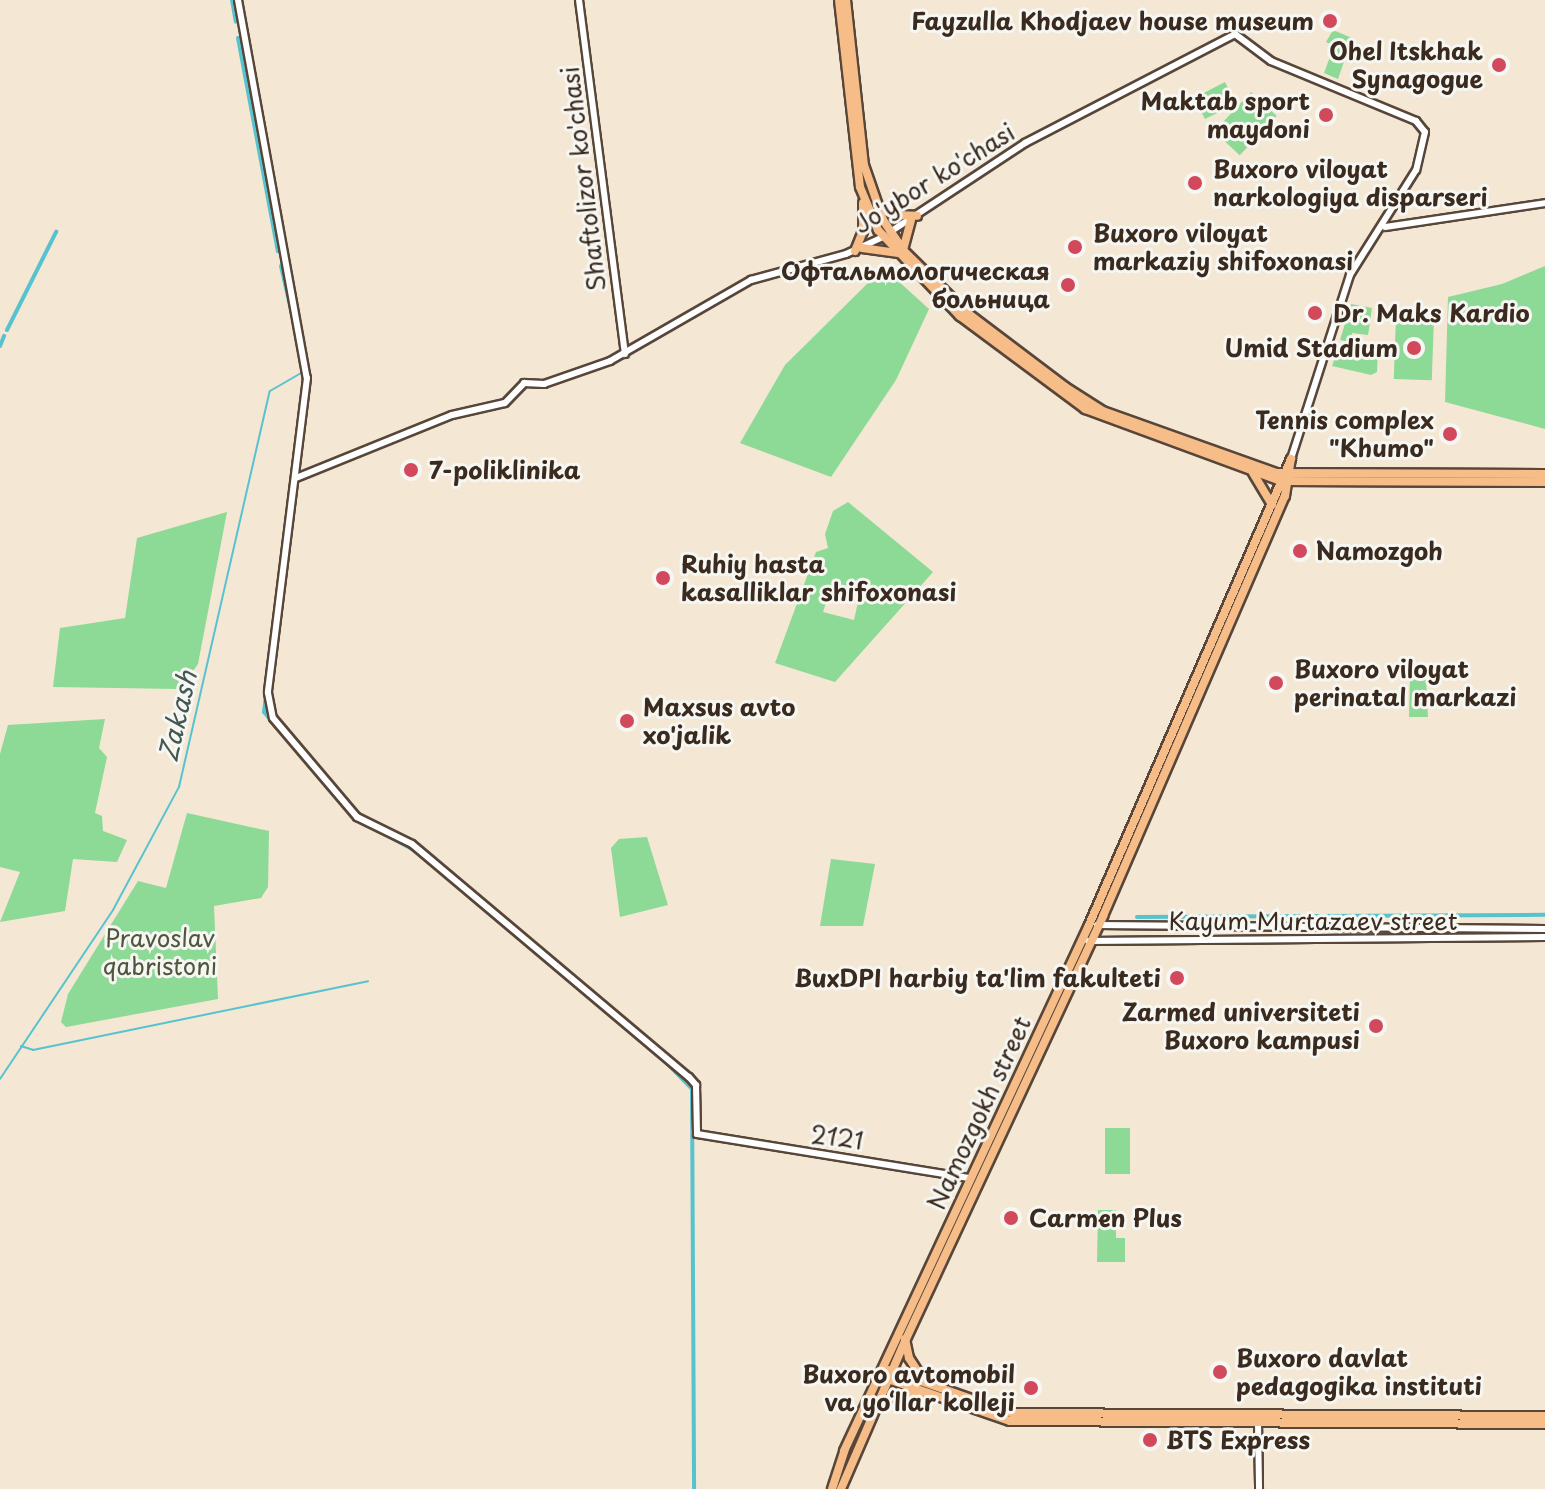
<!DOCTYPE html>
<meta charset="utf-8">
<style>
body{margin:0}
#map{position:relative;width:1545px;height:1489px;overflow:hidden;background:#f4e7d4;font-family:"Playpen Sans",sans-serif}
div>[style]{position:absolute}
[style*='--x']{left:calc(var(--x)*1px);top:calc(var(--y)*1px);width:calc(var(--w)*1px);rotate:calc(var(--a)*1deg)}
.green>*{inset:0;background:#8dd996;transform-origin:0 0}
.stream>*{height:2px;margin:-1px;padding:0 1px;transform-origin:1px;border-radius:1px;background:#57c3cf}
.canal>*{height:4px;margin:-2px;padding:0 2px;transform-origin:2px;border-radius:2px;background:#57c3cf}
.roads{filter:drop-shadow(2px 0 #574639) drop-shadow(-2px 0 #574639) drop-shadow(0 2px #574639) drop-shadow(0 -2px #574639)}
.minor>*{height:6px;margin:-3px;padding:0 3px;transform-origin:3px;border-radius:3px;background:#fff}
.major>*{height:8px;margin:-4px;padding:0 4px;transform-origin:4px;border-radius:4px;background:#f7bd88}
.dots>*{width:22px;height:22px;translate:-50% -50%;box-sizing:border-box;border:4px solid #f6f6f2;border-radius:50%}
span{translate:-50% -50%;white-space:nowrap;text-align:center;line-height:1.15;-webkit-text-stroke:6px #f6f6f2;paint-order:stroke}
.poi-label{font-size:24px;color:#3b2a1e;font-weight:700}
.right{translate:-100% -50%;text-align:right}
.left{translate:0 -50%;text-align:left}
.street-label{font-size:24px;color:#3b2a1e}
.park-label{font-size:24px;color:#50563c}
.water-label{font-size:26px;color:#435853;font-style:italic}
</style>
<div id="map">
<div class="green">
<i style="clip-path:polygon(1333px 30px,1352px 38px,1338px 79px,1324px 73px,1334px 46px,1326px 42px)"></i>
<i style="clip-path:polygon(1225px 82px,1232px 96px,1225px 99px,1229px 107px,1205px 119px,1194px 98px)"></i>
<i style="left:1251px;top:92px;width:35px;height:54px;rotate:43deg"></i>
<i style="clip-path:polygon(1545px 266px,1545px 429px,1445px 402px,1448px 297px,1502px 284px)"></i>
<i style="clip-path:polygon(885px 277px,897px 280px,929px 309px,896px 380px,831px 477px,740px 443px,785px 365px,869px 282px)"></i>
<i style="clip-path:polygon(1351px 304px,1372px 308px,1368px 335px,1352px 333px,1351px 342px,1340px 340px)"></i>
<i style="left:1396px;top:316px;width:38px;height:63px;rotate:2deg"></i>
<i style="clip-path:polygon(1374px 346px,1378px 346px,1377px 372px,1371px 375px,1332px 366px,1338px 348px,1364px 358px,1372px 357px)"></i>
<i style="clip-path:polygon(evenodd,848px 502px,933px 572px,835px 682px,775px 663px,816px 552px,828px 548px,825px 534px,833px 511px,848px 502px,831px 587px,865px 597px,864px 604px,858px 602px,854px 620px,823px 612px,831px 587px)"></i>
<i style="clip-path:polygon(227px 512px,198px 664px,189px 677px,177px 689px,53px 687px,60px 628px,125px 618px,137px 538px)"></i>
<i style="clip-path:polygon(1410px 678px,1426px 678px,1428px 717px,1409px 717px)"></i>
<i style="clip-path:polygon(105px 719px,99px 748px,107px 757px,95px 813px,102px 816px,103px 831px,127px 840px,117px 862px,73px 859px,65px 911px,0 922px,20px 872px,0 867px,0 754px,8px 725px)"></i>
<i style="clip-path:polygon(187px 813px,269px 831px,268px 887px,261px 898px,214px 906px,218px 999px,66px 1027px,61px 1022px,68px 994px,138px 881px,166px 888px)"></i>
<i style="clip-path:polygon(647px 837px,668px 905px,620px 917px,611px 848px,619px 839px)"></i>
<i style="clip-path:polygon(831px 859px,875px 864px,863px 926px,820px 926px)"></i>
<i style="left:1105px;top:1128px;width:25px;height:46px"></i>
<i style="clip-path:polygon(1098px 1210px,1116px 1210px,1116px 1238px,1125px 1238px,1125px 1262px,1097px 1262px)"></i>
</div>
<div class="stream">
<i style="--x:21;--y:1046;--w:13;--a:18"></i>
<i style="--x:33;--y:1050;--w:342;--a:-11.6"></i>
<i style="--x:0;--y:1079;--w:203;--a:-56.2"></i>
<i style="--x:113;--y:910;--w:140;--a:-61.8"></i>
<i style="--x:179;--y:787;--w:406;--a:-77.1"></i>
<i style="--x:270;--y:391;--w:36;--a:-30"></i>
</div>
<div class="canal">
<i style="--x:232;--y:0;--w:22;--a:80"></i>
<i style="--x:238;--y:38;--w:217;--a:79.4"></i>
<i style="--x:281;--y:266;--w:49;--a:77.1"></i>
<i style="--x:7;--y:330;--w:110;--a:-63.4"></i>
<i style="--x:0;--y:346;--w:11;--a:-68"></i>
<i style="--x:295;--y:452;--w:262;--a:96.8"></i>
<i style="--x:264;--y:712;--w:121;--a:49.7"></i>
<i style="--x:392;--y:838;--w:31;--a:29"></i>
<i style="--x:472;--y:897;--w:99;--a:40.5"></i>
<i style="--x:1137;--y:917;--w:408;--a:-0.3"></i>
<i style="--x:658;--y:1054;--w:49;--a:45.8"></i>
<i style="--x:692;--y:1089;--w:400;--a:89.7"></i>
</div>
<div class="roads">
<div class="minor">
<i style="--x:238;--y:0;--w:384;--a:79.7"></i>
<i style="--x:307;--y:378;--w:317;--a:97.1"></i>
<i style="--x:268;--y:693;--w:25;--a:79"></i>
<i style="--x:273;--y:718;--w:130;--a:49.7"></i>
<i style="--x:357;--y:817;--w:61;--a:26.1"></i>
<i style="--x:412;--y:844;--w:362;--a:40.1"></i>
<i style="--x:689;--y:1077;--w:11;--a:49"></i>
<i style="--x:696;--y:1085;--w:49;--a:88.8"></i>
<i style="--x:697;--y:1134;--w:277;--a:9.2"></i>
<i style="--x:579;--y:0;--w:357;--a:82.6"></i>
<i style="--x:1385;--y:227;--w:162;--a:-8.5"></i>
<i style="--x:890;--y:232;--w:162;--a:-33.4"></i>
<i style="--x:1025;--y:143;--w:237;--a:-27.4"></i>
<i style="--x:1235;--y:34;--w:45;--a:36.9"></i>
<i style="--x:1271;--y:61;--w:157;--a:22.5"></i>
<i style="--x:1416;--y:121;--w:14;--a:51"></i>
<i style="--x:1425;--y:132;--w:39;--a:103"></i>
<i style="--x:1416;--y:170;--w:124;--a:122.2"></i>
<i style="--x:1350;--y:275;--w:193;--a:107.8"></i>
<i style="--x:296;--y:478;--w:168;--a:-22"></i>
<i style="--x:452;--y:415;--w:54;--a:-12.8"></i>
<i style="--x:505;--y:403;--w:28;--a:-46"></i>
<i style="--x:524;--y:383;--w:20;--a:3"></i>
<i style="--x:544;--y:384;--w:70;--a:-19.2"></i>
<i style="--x:610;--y:361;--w:163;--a:-29.9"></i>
<i style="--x:751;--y:280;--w:98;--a:-15.3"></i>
<i style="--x:846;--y:254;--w:41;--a:-24.7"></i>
<i style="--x:1097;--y:925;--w:448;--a:0.5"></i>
<i style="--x:1088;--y:941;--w:457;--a:-0.5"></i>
<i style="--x:1258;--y:1422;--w:67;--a:89.1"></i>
</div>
<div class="major">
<i style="--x:839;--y:0;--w:188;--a:83.6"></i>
<i style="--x:860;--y:187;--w:47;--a:67.3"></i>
<i style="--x:878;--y:230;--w:119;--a:46.4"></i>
<i style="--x:960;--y:316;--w:156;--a:36.6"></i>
<i style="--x:1085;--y:409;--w:209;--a:20.2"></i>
<i style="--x:1281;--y:481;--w:264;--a:0.2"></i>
<i style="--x:846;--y:0;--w:166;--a:83.8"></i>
<i style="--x:864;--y:165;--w:58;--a:70.9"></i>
<i style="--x:883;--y:220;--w:36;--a:56"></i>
<i style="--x:903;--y:250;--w:88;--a:44.5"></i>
<i style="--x:966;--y:312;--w:124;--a:37.1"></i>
<i style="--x:1065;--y:387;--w:45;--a:32.3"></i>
<i style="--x:1103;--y:411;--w:184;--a:19.7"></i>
<i style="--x:1276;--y:473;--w:269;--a:0.2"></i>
<i style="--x:877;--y:206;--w:18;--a:29"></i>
<i style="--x:893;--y:215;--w:24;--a:2"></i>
<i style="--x:862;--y:248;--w:35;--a:8"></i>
<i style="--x:903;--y:250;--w:31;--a:-75"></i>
<i style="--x:855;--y:251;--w:22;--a:-68"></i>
<i style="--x:863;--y:231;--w:28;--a:-90"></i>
<i style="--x:1253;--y:473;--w:37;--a:59"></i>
<i style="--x:905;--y:1339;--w:19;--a:78"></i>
<i style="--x:909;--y:1358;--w:27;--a:57"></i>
<i style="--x:889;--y:1370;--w:130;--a:19.3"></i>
<i style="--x:1012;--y:1413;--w:533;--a:0.32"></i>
<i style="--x:885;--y:1378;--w:132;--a:19"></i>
<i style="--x:1010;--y:1421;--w:535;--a:0.32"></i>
<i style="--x:877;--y:1406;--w:20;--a:-33"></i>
<i style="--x:894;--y:1395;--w:26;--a:-2"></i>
<i style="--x:832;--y:1489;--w:40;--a:-72"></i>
<i style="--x:844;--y:1451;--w:580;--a:-65.02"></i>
<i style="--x:1089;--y:925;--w:508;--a:-66.56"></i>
<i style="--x:841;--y:1489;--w:163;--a:-66.6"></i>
<i style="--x:906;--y:1339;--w:467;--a:-65"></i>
<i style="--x:1103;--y:916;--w:458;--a:-66.6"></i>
<i style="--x:1285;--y:496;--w:37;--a:-81"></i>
</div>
</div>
<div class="dots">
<i style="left:1330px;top:21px;background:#d1495b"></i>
<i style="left:1499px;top:65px;background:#d1495b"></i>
<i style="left:1326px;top:115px;background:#d1495b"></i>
<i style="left:1195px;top:183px;background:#d1495b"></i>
<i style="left:1075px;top:247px;background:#d1495b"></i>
<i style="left:1068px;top:285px;background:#d1495b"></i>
<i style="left:1315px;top:313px;background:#d1495b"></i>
<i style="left:1414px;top:348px;background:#d1495b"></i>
<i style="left:1450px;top:434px;background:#d1495b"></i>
<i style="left:411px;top:470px;background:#d1495b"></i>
<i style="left:1300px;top:551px;background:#d1495b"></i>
<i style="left:663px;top:578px;background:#d1495b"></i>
<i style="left:1276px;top:683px;background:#d1495b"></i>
<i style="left:627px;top:721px;background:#d1495b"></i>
<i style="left:1177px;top:978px;background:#d1495b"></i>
<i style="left:1376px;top:1026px;background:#d1495b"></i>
<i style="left:1011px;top:1218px;background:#d1495b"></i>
<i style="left:1220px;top:1372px;background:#d1495b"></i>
<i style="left:1031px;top:1388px;background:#d1495b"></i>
<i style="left:1150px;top:1440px;background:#d1495b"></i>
</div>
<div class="poi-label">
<span class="right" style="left:1314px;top:21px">Fayzulla Khodjaev house museum</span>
<span class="right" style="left:1483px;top:65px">Ohel Itskhak<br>Synagogue</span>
<span class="right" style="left:1310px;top:115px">Maktab sport<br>maydoni</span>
<span class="left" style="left:1213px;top:183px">Buxoro viloyat<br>narkologiya disparseri</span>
<span class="left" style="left:1093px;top:247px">Buxoro viloyat<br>markaziy shifoxonasi</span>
<span class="right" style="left:1050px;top:285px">Офтальмологическая<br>больница</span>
<span class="left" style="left:1333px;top:313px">Dr. Maks Kardio</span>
<span class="right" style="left:1398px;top:348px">Umid Stadium</span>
<span class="right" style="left:1434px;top:434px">Tennis complex<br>"Khumo"</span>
<span class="left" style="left:429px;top:470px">7-poliklinika</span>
<span class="left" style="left:1316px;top:551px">Namozgoh</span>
<span class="left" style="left:681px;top:578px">Ruhiy hasta<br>kasalliklar shifoxonasi</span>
<span class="left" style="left:1294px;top:683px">Buxoro viloyat<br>perinatal markazi</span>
<span class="left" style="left:643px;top:721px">Maxsus avto<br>xo'jalik</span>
<span class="right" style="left:1161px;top:978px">BuxDPI harbiy ta'lim fakulteti</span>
<span class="right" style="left:1360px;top:1026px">Zarmed universiteti<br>Buxoro kampusi</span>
<span class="left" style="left:1029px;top:1218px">Carmen Plus</span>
<span class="left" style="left:1236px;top:1372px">Buxoro davlat<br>pedagogika instituti</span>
<span class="right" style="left:1015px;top:1388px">Buxoro avtomobil<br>va yo‘llar kolleji</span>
<span class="left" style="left:1166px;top:1440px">BTS Express</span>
</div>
<div class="street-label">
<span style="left:934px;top:178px;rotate:-32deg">Jo'ybor ko'chasi</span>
<span style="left:583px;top:179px;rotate:-97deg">Shaftolizor ko'chasi</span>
<span style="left:1313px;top:921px">Kayum Murtazaev street</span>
<span style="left:979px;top:1113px;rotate:-65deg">Namozgokh street</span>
<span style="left:837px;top:1137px;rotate:8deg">2121</span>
</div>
<div class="park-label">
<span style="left:160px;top:952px">Pravoslav<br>qabristoni</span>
</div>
<div class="water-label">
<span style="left:177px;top:716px;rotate:-77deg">Zakash</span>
</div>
</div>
